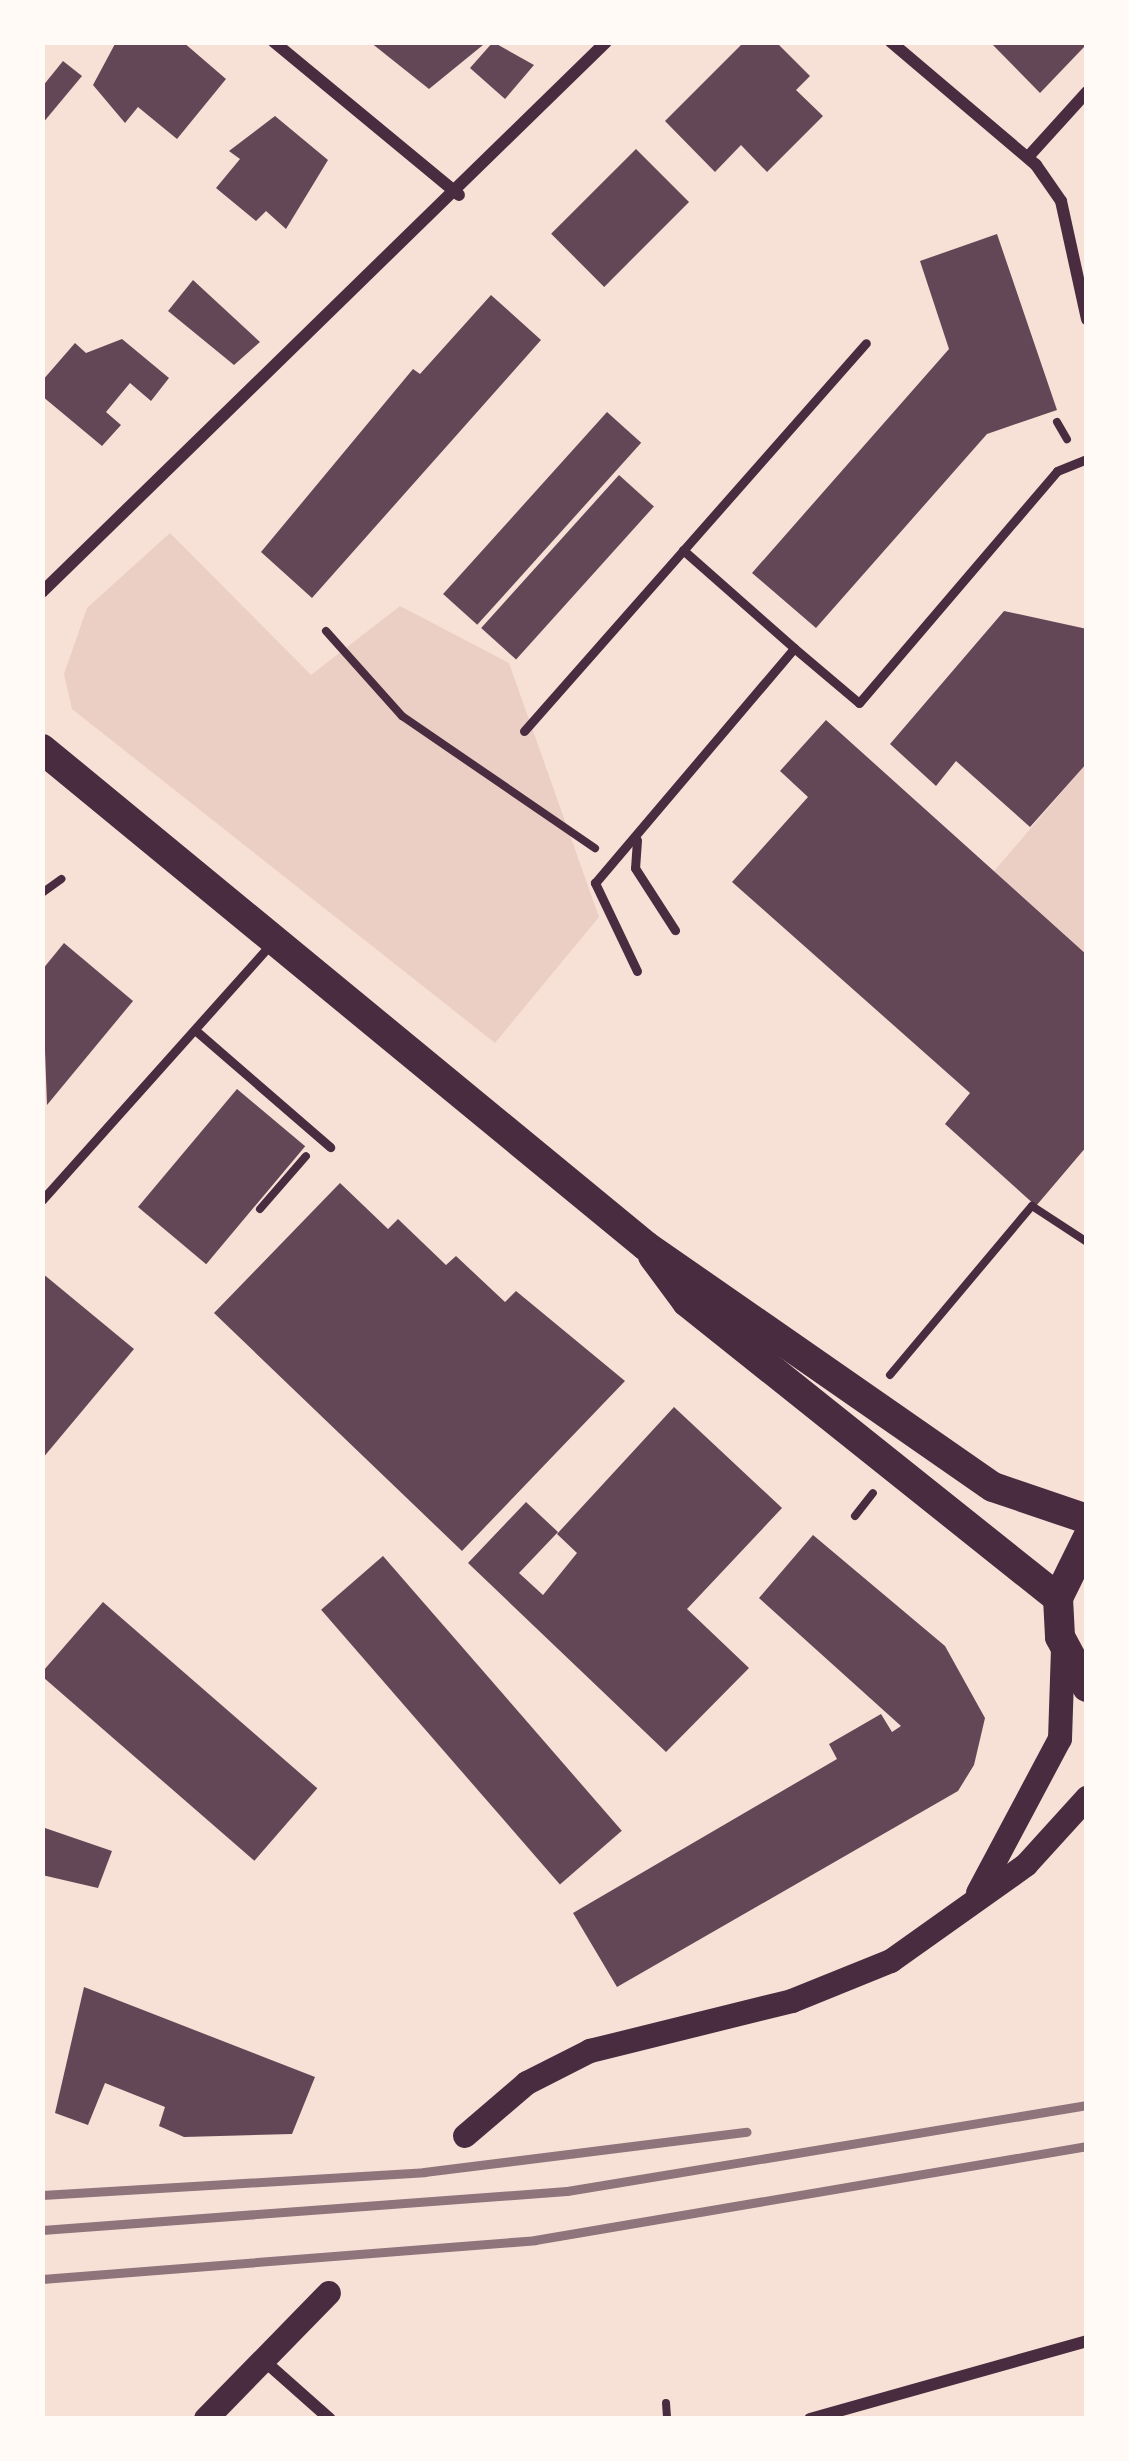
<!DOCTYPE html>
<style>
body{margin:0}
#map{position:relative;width:1129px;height:2461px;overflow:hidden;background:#f7e1d7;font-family:Mulish,sans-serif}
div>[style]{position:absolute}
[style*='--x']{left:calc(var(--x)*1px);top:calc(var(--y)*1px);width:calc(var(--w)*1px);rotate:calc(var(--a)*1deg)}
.green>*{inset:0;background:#ebcfc5}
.building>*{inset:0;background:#644757;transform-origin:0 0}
.path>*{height:8px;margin:-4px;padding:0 4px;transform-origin:4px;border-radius:4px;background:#4a2c40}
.service>*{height:9px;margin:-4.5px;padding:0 4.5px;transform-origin:4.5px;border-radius:4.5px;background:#4a2c40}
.minor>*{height:12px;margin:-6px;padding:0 6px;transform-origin:6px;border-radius:6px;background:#4a2c40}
.secondary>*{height:24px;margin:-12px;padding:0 12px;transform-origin:12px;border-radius:12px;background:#4a2c40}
.primary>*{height:30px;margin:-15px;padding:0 15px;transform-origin:15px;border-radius:15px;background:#4a2c40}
.rail>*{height:9px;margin:-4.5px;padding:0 4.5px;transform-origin:4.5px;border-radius:4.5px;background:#8f747c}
span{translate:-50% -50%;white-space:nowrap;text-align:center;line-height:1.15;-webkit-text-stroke:9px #fffaf5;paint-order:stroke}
.frame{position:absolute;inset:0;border:45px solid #fffaf5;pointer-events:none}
</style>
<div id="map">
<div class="green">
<i style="clip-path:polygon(170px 533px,311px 675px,400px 606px,509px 663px,599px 917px,495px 1043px,72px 709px,64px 674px,87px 608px)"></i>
<i style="clip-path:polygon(1087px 763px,1087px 955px,994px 871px)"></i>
</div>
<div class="building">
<i style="clip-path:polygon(116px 42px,183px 42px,226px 79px,177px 139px,138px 107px,125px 123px,93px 85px)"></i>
<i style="clip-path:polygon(370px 42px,479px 42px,483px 45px,429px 89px)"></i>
<i style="clip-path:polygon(493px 42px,534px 65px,505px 99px,470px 68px)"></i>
<i style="clip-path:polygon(744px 42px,776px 42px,810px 76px,796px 90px,823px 116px,767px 172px,741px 145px,715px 172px,665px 121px)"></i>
<i style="clip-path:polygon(990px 42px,1082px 42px,1085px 46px,1040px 93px)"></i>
<i style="clip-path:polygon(63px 61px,82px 76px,42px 124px,42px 87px)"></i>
<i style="clip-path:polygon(275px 116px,328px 160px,286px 229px,266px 211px,256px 221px,216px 188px,240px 159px,229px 151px)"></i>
<i style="left:636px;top:149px;width:75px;height:120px;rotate:45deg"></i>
<i style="clip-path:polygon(997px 234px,1057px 410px,987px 434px,816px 628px,752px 573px,949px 349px,920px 261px)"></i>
<i style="clip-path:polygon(193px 280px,260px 342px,234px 365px,168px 311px)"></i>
<i style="clip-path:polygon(491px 295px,541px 340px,312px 598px,261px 552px,413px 369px,420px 374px)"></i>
<i style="clip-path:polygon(122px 339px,169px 378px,151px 401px,130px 383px,106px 412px,121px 425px,102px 446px,42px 396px,42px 381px,75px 343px,86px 353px)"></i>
<i style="left:607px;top:412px;width:46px;height:245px;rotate:42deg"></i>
<i style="left:619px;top:475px;width:47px;height:206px;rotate:42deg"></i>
<i style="clip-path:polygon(1004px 611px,1087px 629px,1087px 763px,1030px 827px,956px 761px,936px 786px,890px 744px)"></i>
<i style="clip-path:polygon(826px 720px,1087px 955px,1087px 1146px,1036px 1206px,945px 1124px,970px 1093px,732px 882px,808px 797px,780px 771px)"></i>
<i style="clip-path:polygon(64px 943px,133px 1001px,47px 1105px,42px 970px)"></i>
<i style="left:237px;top:1089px;width:89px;height:154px;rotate:40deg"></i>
<i style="clip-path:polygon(340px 1183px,388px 1229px,398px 1219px,446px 1265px,456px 1256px,505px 1302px,516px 1291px,625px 1381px,462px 1551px,214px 1313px)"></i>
<i style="clip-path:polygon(42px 1273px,134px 1349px,42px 1459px)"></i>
<i style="clip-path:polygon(674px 1407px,782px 1508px,687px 1609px,749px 1668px,666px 1752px,468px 1563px,526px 1502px,558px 1532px,519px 1573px,543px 1595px,577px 1553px,557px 1534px)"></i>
<i style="clip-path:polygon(813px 1535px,945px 1646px,985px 1718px,974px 1765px,958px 1791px,617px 1987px,573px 1913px,837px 1759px,829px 1744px,881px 1714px,892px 1732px,901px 1726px,759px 1598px)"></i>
<i style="left:383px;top:1556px;width:364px;height:82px;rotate:49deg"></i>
<i style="left:103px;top:1602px;width:284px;height:96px;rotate:41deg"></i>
<i style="clip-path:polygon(42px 1827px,112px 1851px,98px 1888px,42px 1875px)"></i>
<i style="clip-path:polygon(84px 1987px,315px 2077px,292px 2134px,184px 2137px,159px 2126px,165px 2107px,105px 2083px,88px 2125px,55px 2113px)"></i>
</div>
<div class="path">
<i style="--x:1057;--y:422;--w:20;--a:60"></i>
<i style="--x:326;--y:631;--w:114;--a:48.2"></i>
<i style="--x:402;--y:716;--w:234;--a:34.4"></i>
<i style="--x:42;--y:893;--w:24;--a:-36"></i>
<i style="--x:260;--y:1209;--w:70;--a:-49"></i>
<i style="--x:890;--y:1375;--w:221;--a:-50"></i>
<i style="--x:1032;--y:1206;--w:66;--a:33.2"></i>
<i style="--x:855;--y:1516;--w:29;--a:-52"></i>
<i style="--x:666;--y:2403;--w:13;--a:86"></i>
</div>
<div class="service">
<i style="--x:683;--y:550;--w:148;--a:41.4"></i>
<i style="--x:524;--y:731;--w:517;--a:-48.61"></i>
<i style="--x:637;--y:840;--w:28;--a:94"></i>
<i style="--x:635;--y:868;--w:74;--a:57.2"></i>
<i style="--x:637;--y:971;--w:98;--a:-115.5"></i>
<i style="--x:595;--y:883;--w:308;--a:-49.7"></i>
<i style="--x:794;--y:648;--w:85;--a:40.2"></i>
<i style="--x:859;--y:703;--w:305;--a:-49.5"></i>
<i style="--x:1057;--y:471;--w:32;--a:-22"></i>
<i style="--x:195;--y:1030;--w:179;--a:40.9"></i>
<i style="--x:42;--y:1200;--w:345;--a:-48.2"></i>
</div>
<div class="minor">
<i style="--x:274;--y:42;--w:240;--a:39.6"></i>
<i style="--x:891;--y:42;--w:190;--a:40.3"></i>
<i style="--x:1036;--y:165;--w:44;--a:55.2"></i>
<i style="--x:1061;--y:201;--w:121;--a:77.6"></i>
<i style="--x:1028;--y:157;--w:88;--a:-47.8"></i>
<i style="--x:42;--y:592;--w:788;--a:-44.28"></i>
<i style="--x:269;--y:2365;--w:81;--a:41.5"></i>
<i style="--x:810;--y:2419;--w:288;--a:-15.7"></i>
</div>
<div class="secondary">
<i style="--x:978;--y:1893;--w:174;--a:-62"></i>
<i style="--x:1060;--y:1739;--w:89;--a:-88.1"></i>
<i style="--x:465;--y:2136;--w:82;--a:-40.5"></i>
<i style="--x:527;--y:2083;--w:71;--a:-26.9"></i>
<i style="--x:590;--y:2051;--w:208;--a:-13.9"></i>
<i style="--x:792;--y:2001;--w:107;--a:-22"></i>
<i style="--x:891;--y:1961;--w:166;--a:-35.4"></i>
<i style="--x:1026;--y:1865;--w:91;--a:-47.7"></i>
<i style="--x:206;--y:2419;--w:176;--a:-45.7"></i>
</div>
<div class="primary">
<i style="--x:42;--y:749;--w:782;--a:39.45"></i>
<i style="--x:646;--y:1246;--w:422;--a:34.8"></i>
<i style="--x:993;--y:1487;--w:99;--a:18.8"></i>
<i style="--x:653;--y:1256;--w:57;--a:53.5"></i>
<i style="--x:687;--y:1302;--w:475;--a:38.6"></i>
<i style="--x:1087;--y:1539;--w:66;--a:116.2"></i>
<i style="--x:1058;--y:1598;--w:39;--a:87"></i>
<i style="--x:1060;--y:1637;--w:57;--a:61.6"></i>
</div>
<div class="rail">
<i style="--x:42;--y:2195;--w:383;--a:-3.4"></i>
<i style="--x:424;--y:2172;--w:325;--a:-7.1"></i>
<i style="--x:42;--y:2230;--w:526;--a:-4.25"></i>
<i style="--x:567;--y:2191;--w:527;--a:-9.39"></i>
<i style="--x:42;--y:2279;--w:495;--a:-4.5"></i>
<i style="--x:535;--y:2240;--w:560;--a:-9.66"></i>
</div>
<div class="frame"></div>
</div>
